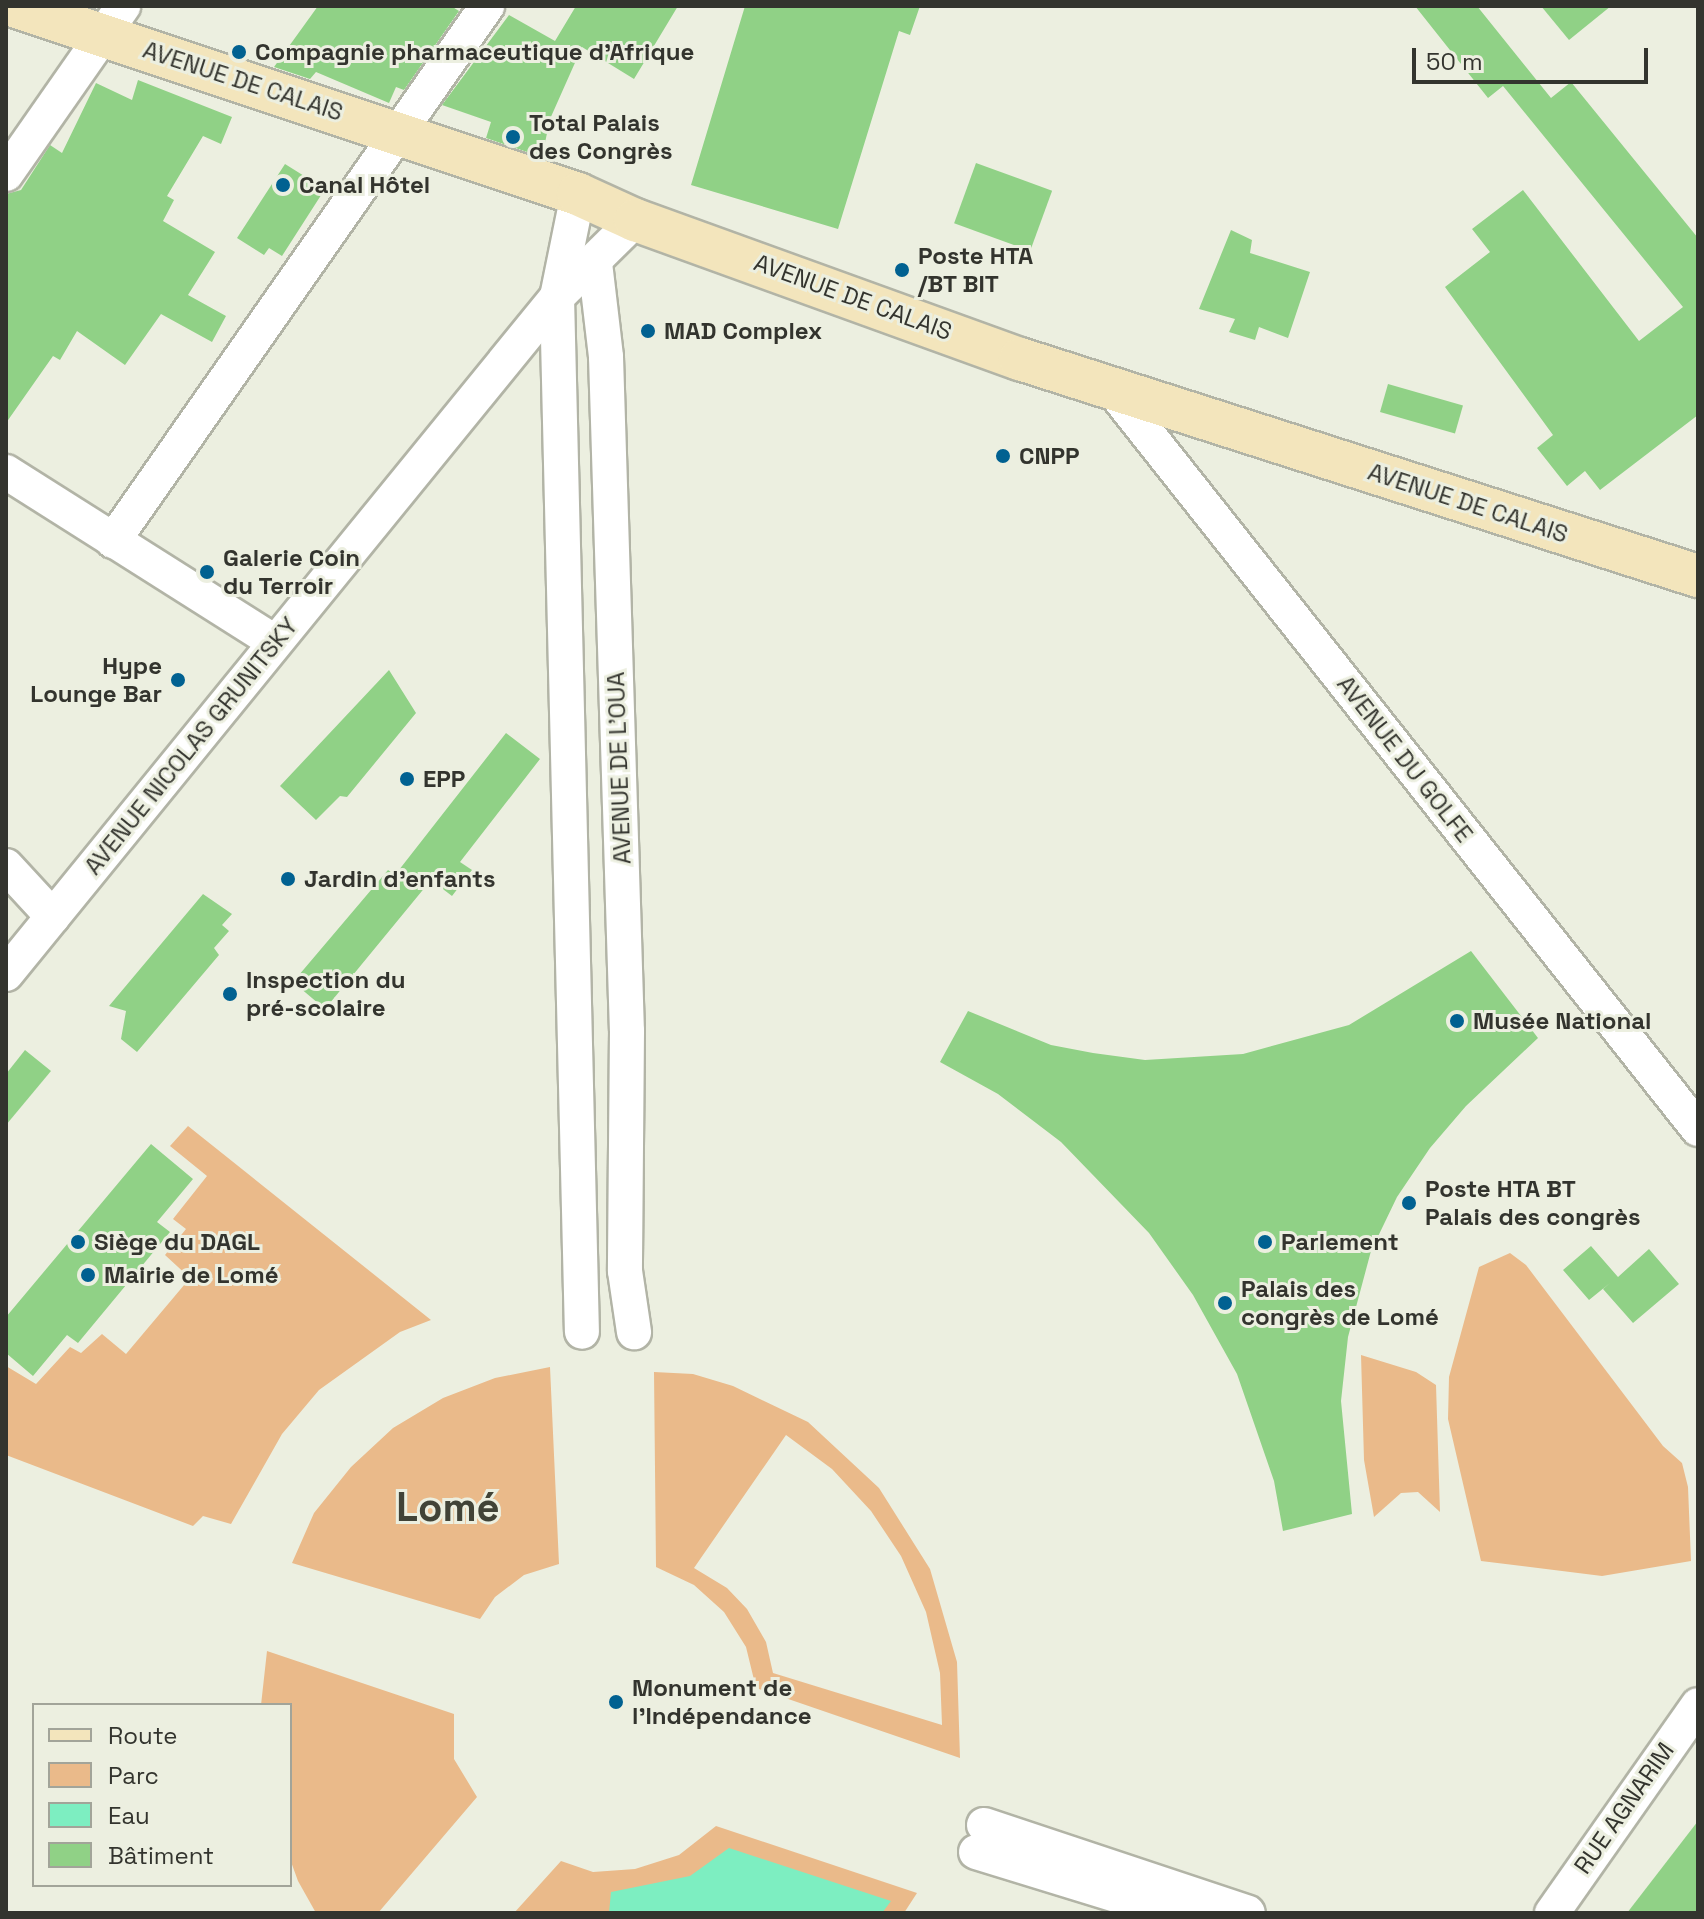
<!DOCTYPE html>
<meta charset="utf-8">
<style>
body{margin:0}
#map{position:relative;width:1704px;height:1919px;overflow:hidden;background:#ecefe0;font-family:"Space Grotesk",sans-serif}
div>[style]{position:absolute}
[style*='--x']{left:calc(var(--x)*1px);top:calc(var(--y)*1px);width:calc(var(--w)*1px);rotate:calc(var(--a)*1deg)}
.green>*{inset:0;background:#eaba8a}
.water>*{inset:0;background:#7deec1}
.building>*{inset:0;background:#90d186;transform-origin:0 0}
.roads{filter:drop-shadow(2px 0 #b2b4a6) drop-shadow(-2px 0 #b2b4a6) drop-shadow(0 2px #b2b4a6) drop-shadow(0 -2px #b2b4a6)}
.minor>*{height:34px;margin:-17px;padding:0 17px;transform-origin:17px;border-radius:17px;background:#fff}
.major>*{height:42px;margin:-21px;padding:0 21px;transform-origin:21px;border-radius:21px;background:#f3e5bc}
.dots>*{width:22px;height:22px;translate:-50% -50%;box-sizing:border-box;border:4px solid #ecefe0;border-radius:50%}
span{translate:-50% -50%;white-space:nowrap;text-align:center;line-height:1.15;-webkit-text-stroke:6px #ecefe0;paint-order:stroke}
.poi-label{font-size:24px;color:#33342e;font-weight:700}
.left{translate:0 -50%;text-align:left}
.right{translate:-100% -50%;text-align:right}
.street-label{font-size:24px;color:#33342e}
.town-label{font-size:40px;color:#414337;font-weight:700}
.frame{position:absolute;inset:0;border:8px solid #33342e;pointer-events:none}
.legend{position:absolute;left:32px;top:1703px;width:260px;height:184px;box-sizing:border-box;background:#ecefe0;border:2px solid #a2a499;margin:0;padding:10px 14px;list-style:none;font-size:24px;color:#33342e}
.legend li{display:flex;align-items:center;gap:16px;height:40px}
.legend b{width:40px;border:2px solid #a2a499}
.scale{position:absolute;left:1412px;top:48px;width:236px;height:36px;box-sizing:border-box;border:4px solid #33342e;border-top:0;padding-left:10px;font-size:24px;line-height:28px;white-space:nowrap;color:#33342e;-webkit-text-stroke:6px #ecefe0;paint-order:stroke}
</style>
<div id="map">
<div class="green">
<i style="clip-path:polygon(188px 1126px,431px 1320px,400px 1332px,319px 1390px,282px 1434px,231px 1524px,203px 1516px,193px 1526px,6px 1455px,6px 1366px,36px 1384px,70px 1347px,81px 1353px,102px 1334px,126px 1354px,190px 1278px,165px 1255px,186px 1229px,173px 1219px,207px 1176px,170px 1146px)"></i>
<i style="clip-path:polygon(1510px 1253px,1526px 1265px,1663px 1446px,1682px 1463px,1688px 1487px,1691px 1561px,1602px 1576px,1481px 1561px,1448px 1419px,1449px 1377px,1479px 1267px)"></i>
<i style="clip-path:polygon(1361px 1355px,1416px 1372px,1436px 1385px,1440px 1512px,1418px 1492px,1401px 1493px,1374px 1517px,1364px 1460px)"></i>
<i style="clip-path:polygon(550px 1367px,559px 1564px,524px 1575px,495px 1597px,480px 1619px,292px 1563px,314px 1513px,351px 1467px,393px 1428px,443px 1398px,495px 1378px)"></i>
<i style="clip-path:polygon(evenodd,654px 1372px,693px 1374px,733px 1386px,808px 1422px,879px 1488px,930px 1569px,957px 1662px,960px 1758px,756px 1688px,746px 1647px,724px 1612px,694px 1585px,656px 1567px,654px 1372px,786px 1435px,832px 1469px,871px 1511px,901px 1556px,926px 1612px,940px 1673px,942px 1725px,773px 1673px,766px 1642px,747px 1609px,727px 1588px,694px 1568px,786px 1435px)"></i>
<i style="clip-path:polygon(267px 1651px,454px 1714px,454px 1759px,477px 1797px,378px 1913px,316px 1913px,298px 1881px,290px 1859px,290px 1705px,261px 1705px)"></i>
<i style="clip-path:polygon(716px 1826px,917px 1893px,904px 1913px,514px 1913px,561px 1861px,593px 1872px,635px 1869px,679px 1855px)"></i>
</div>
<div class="water">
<i style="clip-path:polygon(729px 1848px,891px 1901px,882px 1913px,609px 1913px,611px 1892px,690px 1876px)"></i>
</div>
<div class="building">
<i style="clip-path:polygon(318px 6px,451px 6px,459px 11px,404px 90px,396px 87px,389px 103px,316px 72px,310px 79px,274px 67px)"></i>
<i style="clip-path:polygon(576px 6px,678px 6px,634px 79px,582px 47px,550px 119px,542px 157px,486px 138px,491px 122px,442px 105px,509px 15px,555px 41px)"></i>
<i style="clip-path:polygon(745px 6px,920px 6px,910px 35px,899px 31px,838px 229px,691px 185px)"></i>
<i style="clip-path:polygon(1415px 6px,1477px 6px,1551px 98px,1571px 82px,1698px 238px,1698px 415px,1600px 490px,1585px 471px,1567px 486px,1537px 448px,1553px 435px,1445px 287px,1490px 252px,1472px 229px,1523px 190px,1639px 341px,1683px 307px,1503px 86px,1488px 98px)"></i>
<i style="clip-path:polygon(1541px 6px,1611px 6px,1569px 40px)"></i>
<i style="clip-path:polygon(138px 80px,232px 117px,221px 144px,203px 136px,167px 196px,174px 200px,163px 221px,215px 252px,188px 295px,226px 316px,212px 342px,161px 314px,125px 365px,77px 331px,60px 360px,53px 356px,6px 423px,6px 194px,21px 190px,50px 145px,62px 153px,96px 83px,132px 100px)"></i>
<i style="left:976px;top:163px;width:81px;height:64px;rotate:20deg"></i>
<i style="clip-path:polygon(285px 164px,325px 189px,282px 256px,269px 248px,264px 255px,237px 238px)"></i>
<i style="clip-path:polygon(1231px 230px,1252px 240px,1250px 253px,1310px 272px,1288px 338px,1259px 327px,1255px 340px,1229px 332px,1235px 319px,1199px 309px)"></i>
<i style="left:1388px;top:384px;width:78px;height:29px;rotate:16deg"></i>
<i style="clip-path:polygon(389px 670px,416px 713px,347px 797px,340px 796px,316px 820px,280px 786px)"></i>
<i style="clip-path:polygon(506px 733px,540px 759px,460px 862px,472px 870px,452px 896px,431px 880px,325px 1009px,293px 982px,388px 870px,395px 875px)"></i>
<i style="clip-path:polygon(203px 894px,232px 914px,222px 925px,229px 931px,214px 948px,219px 955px,137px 1052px,121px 1039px,126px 1011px,109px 1006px)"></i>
<i style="clip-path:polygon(1471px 951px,1538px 1038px,1466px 1106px,1430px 1148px,1397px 1197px,1371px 1251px,1348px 1337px,1341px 1401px,1352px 1514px,1283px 1531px,1274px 1481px,1237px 1374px,1193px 1295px,1149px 1233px,1061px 1142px,998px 1094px,940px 1062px,968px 1011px,1051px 1045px,1093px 1053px,1145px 1060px,1243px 1054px,1349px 1025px)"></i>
<i style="clip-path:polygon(25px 1050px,51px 1071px,6px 1125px,6px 1074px)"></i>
<i style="clip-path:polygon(151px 1144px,193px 1179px,157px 1222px,170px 1232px,78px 1343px,67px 1335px,33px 1376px,6px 1353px,6px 1317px)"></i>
<i style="clip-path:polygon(1591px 1246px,1618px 1277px,1649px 1249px,1679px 1284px,1633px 1323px,1603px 1289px,1610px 1283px,1589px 1300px,1563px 1270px)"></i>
<i style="clip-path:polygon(1698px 1821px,1698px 1913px,1627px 1913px)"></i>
</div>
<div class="roads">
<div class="minor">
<i style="--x:6;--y:174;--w:205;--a:-55.1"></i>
<i style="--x:578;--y:194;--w:105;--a:101.5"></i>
<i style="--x:557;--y:297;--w:1035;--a:88.62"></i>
<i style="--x:595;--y:263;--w:95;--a:83.3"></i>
<i style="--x:606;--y:357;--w:674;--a:88.22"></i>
<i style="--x:627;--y:1031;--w:240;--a:90.5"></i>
<i style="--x:625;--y:1271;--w:62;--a:81.6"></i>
<i style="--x:1112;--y:389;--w:944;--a:51.62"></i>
<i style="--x:6;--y:472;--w:318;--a:32.3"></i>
<i style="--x:113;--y:541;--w:653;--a:-55.04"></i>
<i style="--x:6;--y:866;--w:69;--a:47.3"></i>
<i style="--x:6;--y:974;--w:873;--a:-50.86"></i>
<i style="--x:557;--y:297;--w:110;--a:-44.6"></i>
<i style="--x:984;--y:1825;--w:278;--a:18.4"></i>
<i style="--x:976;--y:1852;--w:207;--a:17.1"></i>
<i style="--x:1552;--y:1913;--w:254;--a:-54.9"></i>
</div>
<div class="major">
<i style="--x:14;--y:6;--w:595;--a:18.43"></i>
<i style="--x:578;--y:194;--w:63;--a:24.5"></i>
<i style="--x:635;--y:220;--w:409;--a:19.9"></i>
<i style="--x:1020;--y:359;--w:712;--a:17.75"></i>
</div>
</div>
<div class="dots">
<i style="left:239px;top:52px;background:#016191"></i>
<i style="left:513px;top:137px;background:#016191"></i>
<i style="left:283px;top:185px;background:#016191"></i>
<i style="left:902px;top:270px;background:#016191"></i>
<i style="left:648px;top:331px;background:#016191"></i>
<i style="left:1003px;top:456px;background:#016191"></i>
<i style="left:207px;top:572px;background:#016191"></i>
<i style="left:178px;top:680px;background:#016191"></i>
<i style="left:407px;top:779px;background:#016191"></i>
<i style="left:288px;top:879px;background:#016191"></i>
<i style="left:230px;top:994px;background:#016191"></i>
<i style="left:1457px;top:1021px;background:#016191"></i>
<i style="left:1409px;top:1203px;background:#016191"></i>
<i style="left:78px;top:1242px;background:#016191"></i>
<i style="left:1265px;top:1242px;background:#016191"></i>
<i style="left:88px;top:1275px;background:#016191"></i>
<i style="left:1225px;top:1303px;background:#016191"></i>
<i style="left:616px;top:1702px;background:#016191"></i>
</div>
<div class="poi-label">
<span class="left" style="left:255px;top:52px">Compagnie pharmaceutique d'Afrique</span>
<span class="left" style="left:529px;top:137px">Total Palais<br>des Congrès</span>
<span class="left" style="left:299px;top:185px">Canal Hôtel</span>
<span class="left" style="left:918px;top:270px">Poste HTA<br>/BT BIT</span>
<span class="left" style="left:664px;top:331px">MAD Complex</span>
<span class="left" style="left:1019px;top:456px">CNPP</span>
<span class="left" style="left:223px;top:572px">Galerie Coin<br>du Terroir</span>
<span class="right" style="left:162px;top:680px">Hype<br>Lounge Bar</span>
<span class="left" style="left:423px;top:779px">EPP</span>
<span class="left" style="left:304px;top:879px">Jardin d'enfants</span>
<span class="left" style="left:246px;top:994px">Inspection du<br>pré-scolaire</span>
<span class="left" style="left:1473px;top:1021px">Musée National</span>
<span class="left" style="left:1425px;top:1203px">Poste HTA BT<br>Palais des congrès</span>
<span class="left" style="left:94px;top:1242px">Siège du DAGL</span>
<span class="left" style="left:1281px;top:1242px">Parlement</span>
<span class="left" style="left:104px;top:1275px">Mairie de Lomé</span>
<span class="left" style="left:1241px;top:1303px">Palais des<br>congrès de Lomé</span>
<span class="left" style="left:632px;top:1702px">Monument de<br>l'Indépendance</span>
</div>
<div class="street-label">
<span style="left:243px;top:81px;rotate:18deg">AVENUE DE CALAIS</span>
<span style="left:853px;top:297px;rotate:20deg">AVENUE DE CALAIS</span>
<span style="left:1468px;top:503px;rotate:18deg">AVENUE DE CALAIS</span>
<span style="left:191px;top:746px;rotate:-51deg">AVENUE NICOLAS GRUNITSKY</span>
<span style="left:1405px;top:759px;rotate:52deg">AVENUE DU GOLFE</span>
<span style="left:619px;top:768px;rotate:-92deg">AVENUE DE L'OUA</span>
<span style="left:1624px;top:1808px;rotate:-55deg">RUE AGNARIM</span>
</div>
<div class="town-label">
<span style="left:448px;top:1508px">Lomé</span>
</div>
<div class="frame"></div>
<ul class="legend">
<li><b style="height:10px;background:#f3e5bc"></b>Route</li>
<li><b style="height:22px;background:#eaba8a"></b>Parc</li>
<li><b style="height:22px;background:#7deec1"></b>Eau</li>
<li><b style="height:22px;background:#90d186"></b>Bâtiment</li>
</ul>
<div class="scale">50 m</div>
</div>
